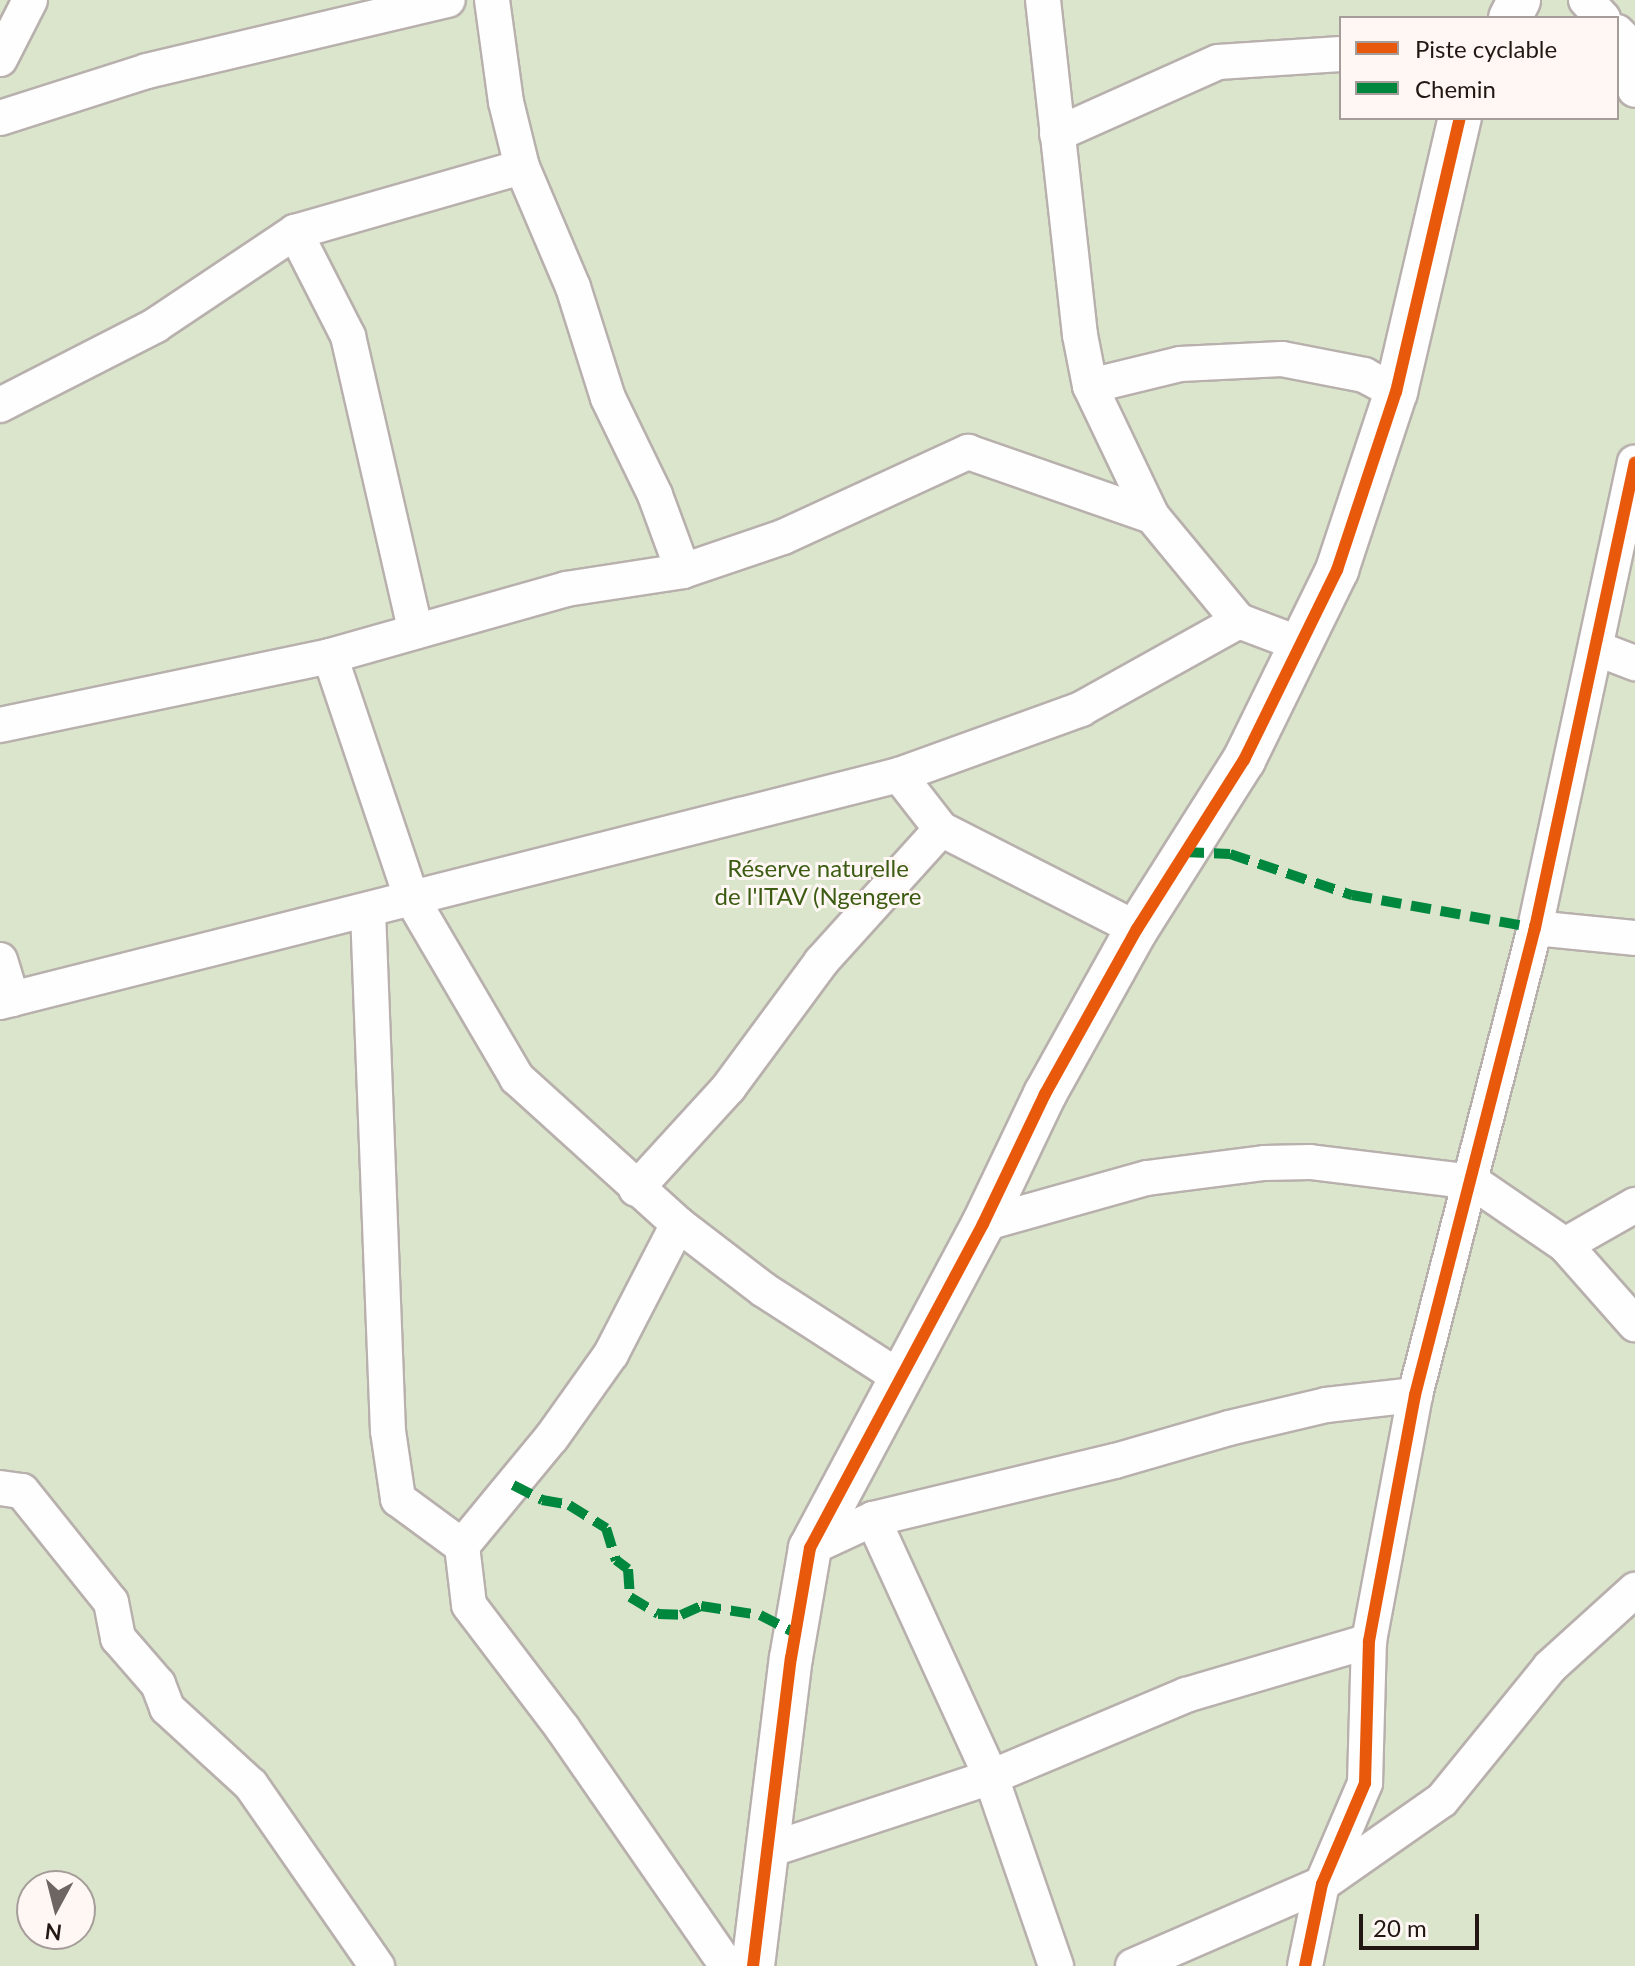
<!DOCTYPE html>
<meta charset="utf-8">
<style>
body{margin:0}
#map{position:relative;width:1635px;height:1966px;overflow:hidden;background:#fcf8f6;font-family:Lato,sans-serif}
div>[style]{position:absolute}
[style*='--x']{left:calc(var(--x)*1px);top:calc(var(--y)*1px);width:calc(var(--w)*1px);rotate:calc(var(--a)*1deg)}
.green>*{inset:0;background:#dae5cc}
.roads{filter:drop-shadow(2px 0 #b8b0ad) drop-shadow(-2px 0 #b8b0ad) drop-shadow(0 2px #b8b0ad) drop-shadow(0 -2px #b8b0ad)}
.minor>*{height:34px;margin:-17px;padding:0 17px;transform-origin:17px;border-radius:17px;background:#fffefe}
.tertiary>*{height:42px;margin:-21px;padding:0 21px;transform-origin:21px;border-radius:21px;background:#fffefe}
.quiet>*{height:10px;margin-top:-5px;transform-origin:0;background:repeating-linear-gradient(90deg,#00873e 0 20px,transparent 0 30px)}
.cycleway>*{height:12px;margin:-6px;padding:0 6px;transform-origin:6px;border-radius:6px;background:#e8590c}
span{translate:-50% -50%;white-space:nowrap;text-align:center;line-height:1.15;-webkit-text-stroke:6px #fef7f4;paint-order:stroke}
.park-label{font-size:24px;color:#3d5c13}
.legend{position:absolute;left:1339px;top:16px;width:280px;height:104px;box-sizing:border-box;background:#fef7f4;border:2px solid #a69d9a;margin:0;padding:10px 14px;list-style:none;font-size:24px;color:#221712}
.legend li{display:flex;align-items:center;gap:16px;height:40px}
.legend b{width:40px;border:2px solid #a69d9a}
.north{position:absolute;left:16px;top:1870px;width:80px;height:80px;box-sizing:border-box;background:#fef7f4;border:2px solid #a69d9a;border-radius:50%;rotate:187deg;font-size:22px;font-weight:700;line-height:32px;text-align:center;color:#221712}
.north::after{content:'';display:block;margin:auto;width:28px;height:36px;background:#6e6662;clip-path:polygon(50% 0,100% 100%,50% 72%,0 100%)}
.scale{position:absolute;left:1359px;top:1914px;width:120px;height:36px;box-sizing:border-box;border:4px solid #221712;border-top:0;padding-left:10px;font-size:24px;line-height:28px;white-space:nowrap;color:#221712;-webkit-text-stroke:6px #fef7f4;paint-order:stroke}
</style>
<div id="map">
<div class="green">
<i style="clip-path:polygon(evenodd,0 0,1635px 0,1635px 1966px,0 1966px,0 0,1341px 18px,1617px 18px,1617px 118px,1341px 118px,1341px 18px,0 0,32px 1886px,80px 1886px,80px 1934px,32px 1934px,32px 1886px)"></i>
</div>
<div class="roads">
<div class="minor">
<i style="--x:492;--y:0;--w:103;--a:82.2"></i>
<i style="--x:506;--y:102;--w:67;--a:76.2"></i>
<i style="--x:522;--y:167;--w:130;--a:67"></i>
<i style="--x:573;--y:287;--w:116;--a:72.5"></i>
<i style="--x:608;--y:398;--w:108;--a:64.1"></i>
<i style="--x:655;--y:495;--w:81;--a:69.8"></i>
<i style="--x:1043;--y:0;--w:337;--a:83.7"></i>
<i style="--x:1080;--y:335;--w:52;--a:78.9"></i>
<i style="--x:1090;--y:386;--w:144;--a:64.5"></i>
<i style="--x:1152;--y:516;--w:136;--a:50.4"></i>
<i style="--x:1239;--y:621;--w:65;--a:20.7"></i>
<i style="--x:1586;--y:0;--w:25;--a:47"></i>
<i style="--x:1617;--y:32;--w:18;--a:45"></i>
<i style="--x:1630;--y:45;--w:45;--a:83.7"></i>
<i style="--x:0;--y:59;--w:66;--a:-63"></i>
<i style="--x:0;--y:118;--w:154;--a:-17.7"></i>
<i style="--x:147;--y:71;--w:309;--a:-13.3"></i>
<i style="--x:1057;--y:134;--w:176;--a:-24.1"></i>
<i style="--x:1218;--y:62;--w:123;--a:-3.7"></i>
<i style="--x:295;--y:232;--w:117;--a:63"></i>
<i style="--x:348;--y:336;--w:301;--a:77.1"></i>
<i style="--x:1090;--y:386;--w:93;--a:-13.7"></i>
<i style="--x:1180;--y:364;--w:102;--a:-2.8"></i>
<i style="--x:1282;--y:359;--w:84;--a:11"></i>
<i style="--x:1364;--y:375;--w:36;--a:28"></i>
<i style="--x:0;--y:405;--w:175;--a:-27.1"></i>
<i style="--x:156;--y:325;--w:167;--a:-33.8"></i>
<i style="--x:295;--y:232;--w:236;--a:-16"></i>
<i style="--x:1598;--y:649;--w:40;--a:21"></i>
<i style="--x:330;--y:656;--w:256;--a:71.4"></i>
<i style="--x:412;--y:899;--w:208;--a:59.6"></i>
<i style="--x:517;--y:1078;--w:217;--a:42.2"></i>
<i style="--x:678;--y:1224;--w:108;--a:37.5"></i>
<i style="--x:764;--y:1290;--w:164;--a:32.8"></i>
<i style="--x:0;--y:725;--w:337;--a:-11.8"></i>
<i style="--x:330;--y:656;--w:245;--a:-15.8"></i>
<i style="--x:566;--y:589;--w:118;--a:-8.7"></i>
<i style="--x:683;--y:571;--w:106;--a:-18.8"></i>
<i style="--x:783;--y:537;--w:204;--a:-24.7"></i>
<i style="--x:968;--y:452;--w:195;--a:19.2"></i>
<i style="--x:899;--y:775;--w:68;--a:52.1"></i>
<i style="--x:941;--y:829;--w:220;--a:27"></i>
<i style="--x:368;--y:911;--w:520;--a:87.8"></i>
<i style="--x:388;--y:1431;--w:69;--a:81.6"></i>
<i style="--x:398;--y:1499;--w:79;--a:36.3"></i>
<i style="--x:462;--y:1546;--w:59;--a:83.2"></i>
<i style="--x:469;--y:1605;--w:156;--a:52.8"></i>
<i style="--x:563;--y:1729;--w:288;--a:55.3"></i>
<i style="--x:1535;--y:928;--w:100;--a:5.7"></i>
<i style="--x:0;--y:960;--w:41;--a:72.9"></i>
<i style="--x:0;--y:1002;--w:927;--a:-14.17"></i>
<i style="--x:899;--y:775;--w:194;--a:-19.9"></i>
<i style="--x:1081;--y:709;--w:181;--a:-29.1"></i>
<i style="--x:636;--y:1189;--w:138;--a:-47.6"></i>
<i style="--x:729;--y:1087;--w:155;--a:-53.6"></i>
<i style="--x:821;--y:962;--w:179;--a:-47.9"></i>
<i style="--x:983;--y:1224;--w:170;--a:-15.7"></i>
<i style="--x:1147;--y:1178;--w:118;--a:-7.3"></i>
<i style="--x:1264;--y:1163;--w:46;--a:-1.2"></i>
<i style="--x:1310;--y:1162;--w:164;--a:7"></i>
<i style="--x:1473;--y:1182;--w:112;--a:34.4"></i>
<i style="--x:1565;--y:1245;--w:106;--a:48.5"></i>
<i style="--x:1565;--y:1245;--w:81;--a:-29.7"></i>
<i style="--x:0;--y:1488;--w:22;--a:8"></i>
<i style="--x:22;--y:1491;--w:142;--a:51.3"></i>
<i style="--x:111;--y:1602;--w:37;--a:79"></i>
<i style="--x:118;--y:1638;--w:61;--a:49"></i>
<i style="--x:158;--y:1684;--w:26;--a:69"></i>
<i style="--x:167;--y:1708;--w:114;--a:42.5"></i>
<i style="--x:251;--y:1785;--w:221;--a:55.2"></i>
<i style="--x:873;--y:1519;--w:284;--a:65.4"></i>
<i style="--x:991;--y:1777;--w:200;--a:71"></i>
<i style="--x:462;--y:1546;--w:141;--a:-50.5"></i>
<i style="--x:552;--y:1437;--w:102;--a:-54.6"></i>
<i style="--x:611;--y:1354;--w:146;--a:-62.7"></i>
<i style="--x:810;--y:1548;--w:69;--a:-24.7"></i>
<i style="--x:873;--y:1519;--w:249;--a:-13.5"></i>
<i style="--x:1115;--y:1461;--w:119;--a:-16.1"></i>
<i style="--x:1229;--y:1428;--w:100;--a:-13.3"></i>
<i style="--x:1326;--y:1405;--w:90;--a:-6.4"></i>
<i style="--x:769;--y:1850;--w:234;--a:-18.2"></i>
<i style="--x:991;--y:1777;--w:212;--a:-22.8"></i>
<i style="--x:1186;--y:1695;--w:191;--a:-16.4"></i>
<i style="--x:1133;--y:1966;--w:206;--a:-23.5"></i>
<i style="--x:1322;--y:1884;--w:146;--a:-35"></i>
<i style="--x:1442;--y:1800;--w:171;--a:-50.9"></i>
<i style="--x:1550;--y:1667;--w:115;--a:-42.2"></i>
<i style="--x:1305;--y:1966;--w:84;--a:-78.3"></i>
<i style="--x:1322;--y:1884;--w:110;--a:-66.9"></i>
<i style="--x:1365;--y:1783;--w:142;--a:-88.4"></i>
<i style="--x:1369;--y:1641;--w:250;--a:-79.4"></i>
<i style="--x:1415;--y:1395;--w:482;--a:-75.6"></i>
<i style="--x:1535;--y:928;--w:476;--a:-77.9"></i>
</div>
<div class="tertiary">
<i style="--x:1510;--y:18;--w:20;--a:-63"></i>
<i style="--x:753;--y:1966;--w:310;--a:-83"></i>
<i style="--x:791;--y:1658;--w:112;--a:-80.2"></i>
<i style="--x:810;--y:1548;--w:367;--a:-61.9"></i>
<i style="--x:983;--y:1224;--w:144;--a:-64.5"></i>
<i style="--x:1045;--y:1094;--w:189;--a:-60.9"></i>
<i style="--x:1137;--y:929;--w:200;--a:-57.7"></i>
<i style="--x:1244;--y:760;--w:212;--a:-63.9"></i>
<i style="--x:1337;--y:570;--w:188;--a:-71.7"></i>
<i style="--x:1396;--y:392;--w:281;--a:-76.9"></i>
</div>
</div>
<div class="quiet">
<i style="--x:1184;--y:852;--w:46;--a:2.5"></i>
<i style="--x:1230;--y:854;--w:129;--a:18.6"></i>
<i style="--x:1352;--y:895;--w:186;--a:10.2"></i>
<i style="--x:513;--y:1485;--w:33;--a:27"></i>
<i style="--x:542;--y:1500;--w:27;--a:10"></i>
<i style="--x:569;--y:1505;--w:44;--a:31.9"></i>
<i style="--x:606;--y:1528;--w:34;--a:73"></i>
<i style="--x:616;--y:1560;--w:15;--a:37"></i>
<i style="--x:628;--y:1569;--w:28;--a:86"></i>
<i style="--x:630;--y:1597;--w:33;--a:31"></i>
<i style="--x:658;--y:1614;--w:23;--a:2"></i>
<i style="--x:681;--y:1615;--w:22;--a:-24"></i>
<i style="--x:701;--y:1606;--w:60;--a:8.7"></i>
<i style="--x:760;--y:1615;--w:39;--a:27"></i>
</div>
<div class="cycleway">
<i style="--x:753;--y:1966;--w:310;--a:-83"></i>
<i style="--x:791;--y:1658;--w:112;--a:-80.2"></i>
<i style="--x:810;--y:1548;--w:367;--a:-61.9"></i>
<i style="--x:983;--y:1224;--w:144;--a:-64.5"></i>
<i style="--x:1045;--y:1094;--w:189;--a:-60.9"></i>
<i style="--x:1137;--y:929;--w:200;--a:-57.7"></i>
<i style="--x:1244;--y:760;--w:212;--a:-63.9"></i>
<i style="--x:1337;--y:570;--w:188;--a:-71.7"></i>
<i style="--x:1396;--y:392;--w:281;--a:-76.9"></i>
<i style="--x:1305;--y:1966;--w:84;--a:-78.3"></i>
<i style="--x:1322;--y:1884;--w:110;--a:-66.9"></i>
<i style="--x:1365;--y:1783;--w:142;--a:-88.4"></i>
<i style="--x:1369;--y:1641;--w:250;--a:-79.4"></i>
<i style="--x:1415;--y:1395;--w:482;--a:-75.6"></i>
<i style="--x:1535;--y:928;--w:476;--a:-77.9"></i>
</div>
<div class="park-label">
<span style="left:818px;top:882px">Réserve naturelle<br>de l'ITAV (Ngengere</span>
</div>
<ul class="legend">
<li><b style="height:10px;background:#e8590c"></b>Piste cyclable</li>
<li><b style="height:10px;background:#00873e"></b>Chemin</li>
</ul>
<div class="north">N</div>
<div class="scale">20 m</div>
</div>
